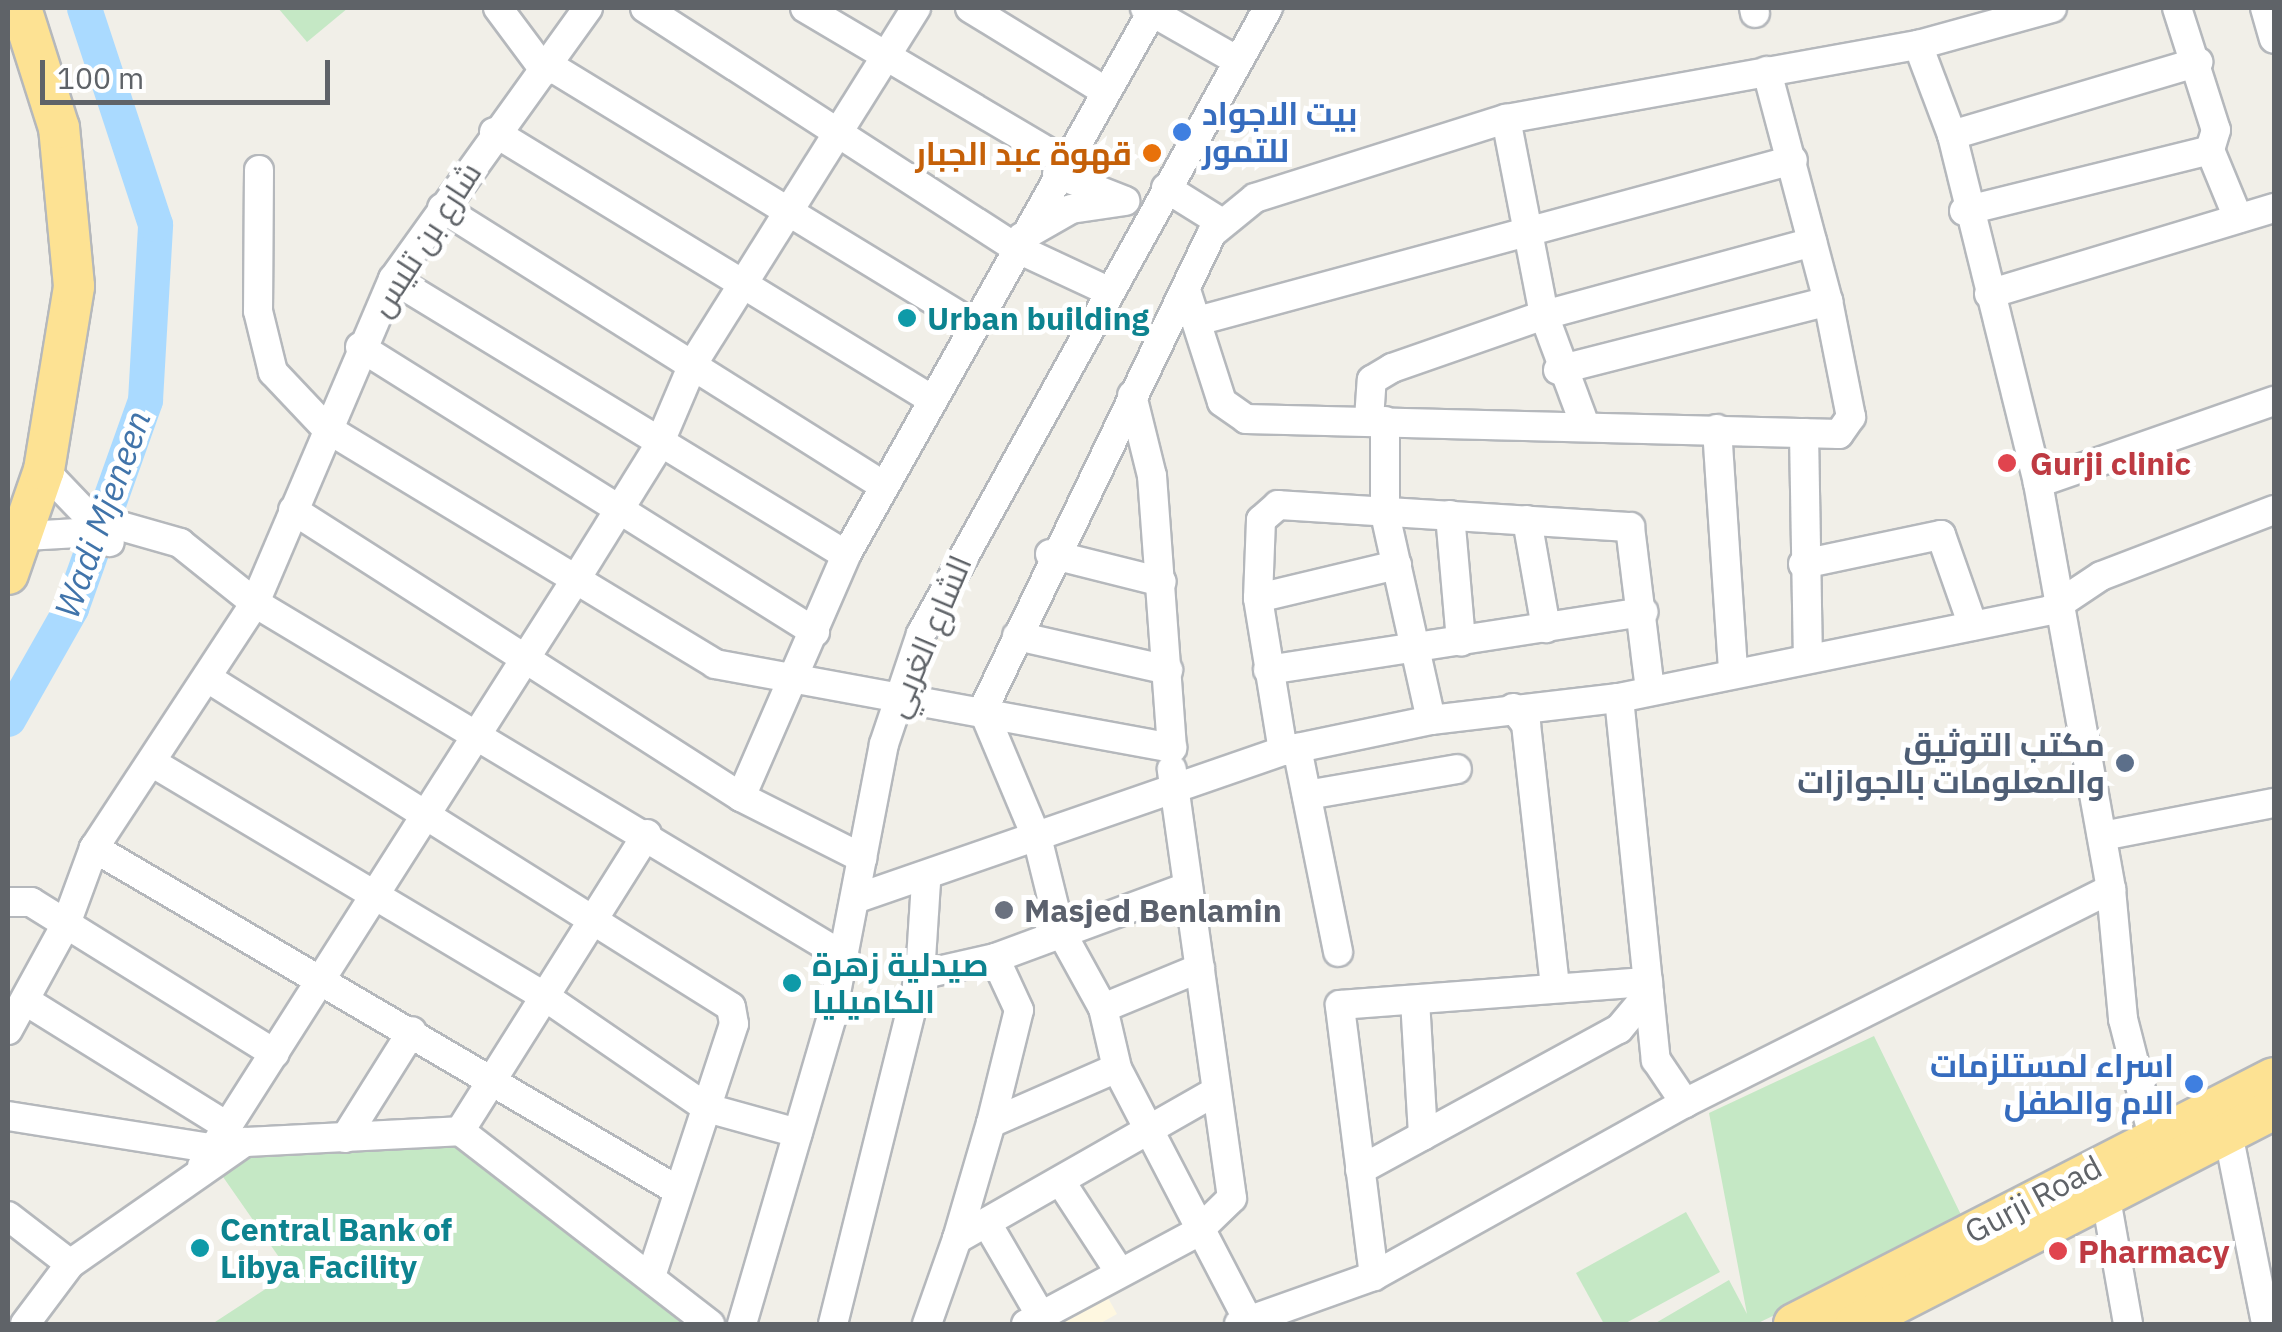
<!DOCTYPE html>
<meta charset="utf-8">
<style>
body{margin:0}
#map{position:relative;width:2282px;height:1332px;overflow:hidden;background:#f1efe8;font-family:"IBM Plex Sans",Cairo,sans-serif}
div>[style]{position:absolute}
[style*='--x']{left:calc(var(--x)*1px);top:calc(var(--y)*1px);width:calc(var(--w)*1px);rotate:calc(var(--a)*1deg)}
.commercial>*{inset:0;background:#fef7e0}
.green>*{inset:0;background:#c5e8c5}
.river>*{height:35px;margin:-17.5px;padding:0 17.5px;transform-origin:17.5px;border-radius:17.5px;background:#aadaff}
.roads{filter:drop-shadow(2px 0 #b5b8bc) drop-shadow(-2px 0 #b5b8bc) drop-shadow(0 2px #b5b8bc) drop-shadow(0 -2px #b5b8bc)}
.minor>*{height:28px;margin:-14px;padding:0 14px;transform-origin:14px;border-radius:14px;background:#fff}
.highway>*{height:40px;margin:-20px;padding:0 20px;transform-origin:20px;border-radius:20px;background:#fde293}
.dots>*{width:28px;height:28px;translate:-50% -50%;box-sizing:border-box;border:5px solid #fff;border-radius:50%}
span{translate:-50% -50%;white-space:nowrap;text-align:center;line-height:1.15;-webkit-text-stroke:10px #fff;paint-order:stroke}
.shop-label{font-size:32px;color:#366cbe;font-weight:700}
.left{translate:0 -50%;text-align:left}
.right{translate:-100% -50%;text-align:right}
.food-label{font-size:32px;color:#c56008;font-weight:700}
.street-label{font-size:32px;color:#5f6368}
.culture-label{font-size:32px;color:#0d838f;font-weight:700}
.health-label{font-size:32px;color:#be3a42;font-weight:700}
.service-label{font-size:32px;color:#4e5e75;font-weight:700}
.worship-label{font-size:32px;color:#5b616d;font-weight:700}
.water-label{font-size:35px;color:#4174aa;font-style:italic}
.frame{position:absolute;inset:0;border:10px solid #5f6368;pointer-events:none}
.scale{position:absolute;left:40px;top:60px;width:290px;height:45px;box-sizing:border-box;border:5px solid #5f6368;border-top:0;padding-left:12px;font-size:30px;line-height:35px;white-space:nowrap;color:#5f6368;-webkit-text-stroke:8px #fff;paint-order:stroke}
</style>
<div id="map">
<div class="commercial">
<i style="clip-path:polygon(1102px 1287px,1117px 1314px,1099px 1324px,1055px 1324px,1051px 1317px)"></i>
</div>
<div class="green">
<i style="clip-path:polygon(278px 8px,348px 8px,307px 42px)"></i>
<i style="clip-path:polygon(1874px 1036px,1965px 1223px,1756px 1324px,1654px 1324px,1729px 1280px,1747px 1314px,1709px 1113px)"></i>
<i style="clip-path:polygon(454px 1139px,687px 1324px,212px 1324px,290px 1273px,221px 1174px,261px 1151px)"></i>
<i style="clip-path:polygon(1686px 1212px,1720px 1272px,1624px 1324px,1604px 1324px,1576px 1273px)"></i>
</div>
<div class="river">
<i style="--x:8;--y:719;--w:128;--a:-60.4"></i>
<i style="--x:71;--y:608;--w:221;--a:-70.4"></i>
<i style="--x:145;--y:400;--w:176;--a:-86.7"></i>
<i style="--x:155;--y:224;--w:227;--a:-108.2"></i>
</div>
<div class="roads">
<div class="minor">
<i style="--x:498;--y:8;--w:79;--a:53.3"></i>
<i style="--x:588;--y:8;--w:334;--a:125.7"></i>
<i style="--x:393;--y:279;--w:352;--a:113.1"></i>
<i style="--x:255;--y:603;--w:293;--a:123.3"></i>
<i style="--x:94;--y:848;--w:676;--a:30.4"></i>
<i style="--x:645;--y:8;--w:442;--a:32.9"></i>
<i style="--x:1016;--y:248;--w:99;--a:25"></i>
<i style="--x:805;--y:8;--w:301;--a:30.6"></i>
<i style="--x:970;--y:8;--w:158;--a:31.6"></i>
<i style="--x:1145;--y:8;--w:105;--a:29.7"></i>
<i style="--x:1754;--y:8;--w:5;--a:79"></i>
<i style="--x:2177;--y:8;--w:128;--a:72.3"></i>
<i style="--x:2216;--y:130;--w:21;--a:107"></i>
<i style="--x:2210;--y:150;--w:74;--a:67.6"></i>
<i style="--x:2265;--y:8;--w:32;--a:74"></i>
<i style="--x:1918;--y:45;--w:96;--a:69.3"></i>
<i style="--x:1952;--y:135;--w:358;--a:76.1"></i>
<i style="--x:2038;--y:483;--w:413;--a:79.8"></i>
<i style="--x:2111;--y:889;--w:131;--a:84.7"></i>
<i style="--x:2123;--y:1019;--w:122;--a:75.7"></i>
<i style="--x:550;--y:66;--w:495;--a:31.4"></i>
<i style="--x:1506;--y:119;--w:200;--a:79"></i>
<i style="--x:1544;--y:315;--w:117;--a:69.6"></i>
<i style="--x:494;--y:132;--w:512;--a:31.42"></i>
<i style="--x:1952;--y:135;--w:257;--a:-16.5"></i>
<i style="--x:259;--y:170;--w:141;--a:90.4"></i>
<i style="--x:258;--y:311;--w:63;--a:76.2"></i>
<i style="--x:273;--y:372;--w:77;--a:46.6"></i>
<i style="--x:326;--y:428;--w:455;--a:31.2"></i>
<i style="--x:715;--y:664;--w:465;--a:10.4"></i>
<i style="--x:1172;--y:748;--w:273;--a:-94.2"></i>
<i style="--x:1152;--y:476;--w:83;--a:-103.9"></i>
<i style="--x:1057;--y:174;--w:71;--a:21.5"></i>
<i style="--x:1166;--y:188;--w:62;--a:31.9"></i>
<i style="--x:442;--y:208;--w:522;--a:32.17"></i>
<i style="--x:1964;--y:211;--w:253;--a:-13.9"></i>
<i style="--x:1022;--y:237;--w:56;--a:-29.7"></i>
<i style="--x:1071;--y:209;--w:55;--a:-8.4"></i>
<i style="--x:393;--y:279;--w:530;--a:31.35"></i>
<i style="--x:1187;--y:293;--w:114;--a:72.2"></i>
<i style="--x:1222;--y:402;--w:29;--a:35"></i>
<i style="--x:1246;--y:419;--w:593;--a:1.45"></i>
<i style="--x:1839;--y:434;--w:21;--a:-55"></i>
<i style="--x:1851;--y:417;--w:118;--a:-101.2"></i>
<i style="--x:1828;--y:301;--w:238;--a:-104.9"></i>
<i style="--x:1989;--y:294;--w:298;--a:-16.8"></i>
<i style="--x:1201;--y:320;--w:613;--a:-15.12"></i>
<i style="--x:360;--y:347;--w:537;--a:32.06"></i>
<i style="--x:1558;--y:370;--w:279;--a:-14.3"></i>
<i style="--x:1369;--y:419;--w:39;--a:-86"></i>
<i style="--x:1372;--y:380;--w:23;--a:-31"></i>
<i style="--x:1392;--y:368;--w:161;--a:-19.2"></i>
<i style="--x:1544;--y:315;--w:278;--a:-15.2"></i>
<i style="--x:1385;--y:421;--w:93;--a:90"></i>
<i style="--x:1385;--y:514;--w:211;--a:77.4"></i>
<i style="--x:1717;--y:429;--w:245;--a:86.2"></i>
<i style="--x:1804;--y:433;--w:222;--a:89"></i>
<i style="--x:44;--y:470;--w:65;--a:46.2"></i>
<i style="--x:89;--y:517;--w:95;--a:15.9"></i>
<i style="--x:180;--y:543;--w:96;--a:38.7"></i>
<i style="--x:255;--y:603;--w:688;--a:30.96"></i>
<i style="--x:2038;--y:483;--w:250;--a:-19.2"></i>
<i style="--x:293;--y:510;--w:532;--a:32.64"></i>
<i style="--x:741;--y:797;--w:136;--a:26.8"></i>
<i style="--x:1450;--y:515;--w:127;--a:85"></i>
<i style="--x:1527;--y:520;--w:110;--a:80"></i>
<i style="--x:8;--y:537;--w:70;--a:-3.3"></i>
<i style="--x:78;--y:533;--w:33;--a:16"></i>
<i style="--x:1050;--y:554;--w:115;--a:14"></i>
<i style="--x:1803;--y:564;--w:141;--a:-11.9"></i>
<i style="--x:1941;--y:535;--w:96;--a:70.6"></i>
<i style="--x:1258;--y:598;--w:143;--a:-13.4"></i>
<i style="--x:1017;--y:636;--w:155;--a:12.7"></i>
<i style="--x:1268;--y:670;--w:380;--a:-8.8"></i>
<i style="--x:209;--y:679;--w:616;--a:32.14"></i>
<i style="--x:731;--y:1007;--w:17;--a:80"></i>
<i style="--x:734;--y:1024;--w:266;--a:108.2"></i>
<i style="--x:1619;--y:698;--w:364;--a:84.2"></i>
<i style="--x:1656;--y:1060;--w:52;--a:56"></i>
<i style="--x:1513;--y:708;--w:21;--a:51"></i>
<i style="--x:1526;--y:724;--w:264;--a:83.7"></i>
<i style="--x:1297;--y:748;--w:208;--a:78.6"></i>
<i style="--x:1283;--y:751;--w:155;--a:-99.3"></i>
<i style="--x:1258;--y:598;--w:78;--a:-87.8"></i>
<i style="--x:1261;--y:520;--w:23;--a:-41"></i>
<i style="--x:1278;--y:505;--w:353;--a:3.6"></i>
<i style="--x:1630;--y:527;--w:164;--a:83"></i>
<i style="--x:153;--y:763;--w:459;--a:30.8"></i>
<i style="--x:547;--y:998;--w:194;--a:34.5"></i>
<i style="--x:707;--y:1108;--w:94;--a:15.4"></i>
<i style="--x:1307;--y:795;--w:152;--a:-9.8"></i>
<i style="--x:741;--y:797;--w:264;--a:-66.5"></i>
<i style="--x:846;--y:555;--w:628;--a:-60.62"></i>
<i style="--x:2102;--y:836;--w:175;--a:-10.9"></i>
<i style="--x:855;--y:899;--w:453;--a:-19.1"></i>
<i style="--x:1283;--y:751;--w:151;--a:-11.8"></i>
<i style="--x:1431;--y:720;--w:189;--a:-6.7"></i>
<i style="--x:1619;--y:698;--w:440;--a:-11.5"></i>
<i style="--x:2050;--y:610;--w:61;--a:-33.7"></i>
<i style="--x:2101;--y:576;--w:185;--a:-20.9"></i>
<i style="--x:8;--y:902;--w:23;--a:0"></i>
<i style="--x:31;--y:902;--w:287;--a:31.9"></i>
<i style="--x:920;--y:975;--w:94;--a:-86.3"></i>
<i style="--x:1415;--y:1000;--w:136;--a:86.6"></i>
<i style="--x:26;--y:1001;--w:234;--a:31.9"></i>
<i style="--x:1103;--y:1008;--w:105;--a:-22.4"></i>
<i style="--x:8;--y:1030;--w:121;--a:-61.3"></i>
<i style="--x:66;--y:924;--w:81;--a:-69.8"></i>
<i style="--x:8;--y:1116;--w:205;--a:9"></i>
<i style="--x:991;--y:1123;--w:116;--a:-76.1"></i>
<i style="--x:1019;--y:1010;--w:57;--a:-114.8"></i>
<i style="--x:995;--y:958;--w:205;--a:-20.3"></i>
<i style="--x:460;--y:1131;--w:351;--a:-57.8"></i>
<i style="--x:2228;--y:1133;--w:195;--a:78.7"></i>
<i style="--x:345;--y:1138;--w:126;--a:-57.9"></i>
<i style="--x:202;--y:1166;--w:696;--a:-57.5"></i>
<i style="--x:576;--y:579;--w:153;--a:-58.1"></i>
<i style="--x:657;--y:449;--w:95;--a:-67"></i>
<i style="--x:694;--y:362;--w:418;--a:-57.9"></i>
<i style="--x:1360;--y:1170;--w:295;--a:-28.6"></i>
<i style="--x:1619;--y:1029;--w:47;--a:-50.2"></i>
<i style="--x:1061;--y:1182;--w:106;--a:56.9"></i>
<i style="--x:2105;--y:1193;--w:133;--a:80"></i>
<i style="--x:8;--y:1216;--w:78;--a:37.7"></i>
<i style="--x:988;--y:1225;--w:105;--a:59.8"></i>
<i style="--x:957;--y:1239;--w:121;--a:-73.7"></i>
<i style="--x:991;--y:1123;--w:137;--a:-23.6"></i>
<i style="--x:1374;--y:1276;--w:273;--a:-97.2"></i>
<i style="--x:1340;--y:1005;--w:309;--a:-4.3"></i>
<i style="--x:25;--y:1324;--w:75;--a:-53.1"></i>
<i style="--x:70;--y:1264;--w:213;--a:-34.9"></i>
<i style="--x:245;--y:1142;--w:215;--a:-2.9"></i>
<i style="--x:460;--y:1131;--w:316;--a:37.7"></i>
<i style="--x:742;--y:1324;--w:318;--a:-73.7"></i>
<i style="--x:831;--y:1019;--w:280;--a:-79.1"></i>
<i style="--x:884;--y:744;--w:116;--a:-71.4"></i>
<i style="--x:921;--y:634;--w:716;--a:-61"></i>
<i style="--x:833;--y:1324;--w:360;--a:-76"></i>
<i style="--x:920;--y:975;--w:77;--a:-12.8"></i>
<i style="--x:927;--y:1324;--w:90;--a:-70.6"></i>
<i style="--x:957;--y:1239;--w:295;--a:-29.7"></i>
<i style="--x:1026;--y:1324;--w:193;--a:-28.2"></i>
<i style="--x:1196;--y:1233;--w:50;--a:-44.2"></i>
<i style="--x:1232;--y:1198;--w:433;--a:-98"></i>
<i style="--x:1239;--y:1324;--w:143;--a:-19.6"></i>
<i style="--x:1374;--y:1276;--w:356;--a:-29.1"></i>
<i style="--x:1685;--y:1103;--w:477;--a:-26.7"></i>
<i style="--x:1250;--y:1324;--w:288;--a:-117.5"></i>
<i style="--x:1117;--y:1068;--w:62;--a:-103.1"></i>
<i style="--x:1103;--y:1008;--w:89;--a:-118.9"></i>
<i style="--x:1060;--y:930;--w:92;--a:-103.9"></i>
<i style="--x:1038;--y:841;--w:142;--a:-112.8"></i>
<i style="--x:983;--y:710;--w:529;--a:-64.36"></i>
<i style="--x:1212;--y:233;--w:55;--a:-39.1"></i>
<i style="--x:1255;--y:198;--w:263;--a:-17.5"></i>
<i style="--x:1506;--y:119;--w:419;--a:-10.2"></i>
<i style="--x:1918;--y:45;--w:139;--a:-15.4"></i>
</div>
<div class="highway">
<i style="--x:8;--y:574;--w:110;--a:-70.9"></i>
<i style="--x:44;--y:470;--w:186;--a:-80.7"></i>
<i style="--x:74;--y:286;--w:159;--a:-95.4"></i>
<i style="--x:59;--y:128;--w:126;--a:-107.6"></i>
<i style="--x:1794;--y:1324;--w:539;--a:-27.14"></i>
<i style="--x:1856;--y:1324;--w:470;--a:-27.2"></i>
</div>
</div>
<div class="dots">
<i style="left:1182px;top:132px;background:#3f7fe0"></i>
<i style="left:1152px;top:153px;background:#e8710a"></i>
<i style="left:907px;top:318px;background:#0f9aa8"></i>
<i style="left:2007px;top:463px;background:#e0444e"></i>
<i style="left:2125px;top:763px;background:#5c6f8a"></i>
<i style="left:1004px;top:910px;background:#6b7280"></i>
<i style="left:792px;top:983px;background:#0f9aa8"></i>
<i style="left:2194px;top:1084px;background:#3f7fe0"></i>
<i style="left:200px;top:1248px;background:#0f9aa8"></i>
<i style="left:2058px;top:1251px;background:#e0444e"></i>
</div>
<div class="shop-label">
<span class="left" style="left:1202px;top:132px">بيت الاجواد<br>للتمور</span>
<span class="right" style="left:2174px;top:1084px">اسراء لمستلزمات<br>الام والطفل</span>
</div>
<div class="food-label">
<span class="right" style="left:1132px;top:153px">قهوة عبد الجبار</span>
</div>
<div class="street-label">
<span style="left:425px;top:239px;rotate:-57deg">شارع بن تليس</span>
<span style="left:928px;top:636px;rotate:-67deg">الشارع الغربي</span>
<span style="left:2033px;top:1199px;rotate:-28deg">Gurji Road</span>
</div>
<div class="culture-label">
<span class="left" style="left:927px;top:318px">Urban building</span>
<span class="left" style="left:812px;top:983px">صيدلية زهرة<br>الكاميليا</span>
<span class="left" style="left:220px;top:1248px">Central Bank of<br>Libya Facility</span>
</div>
<div class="health-label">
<span class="left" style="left:2030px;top:463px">Gurji clinic</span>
<span class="left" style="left:2078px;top:1251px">Pharmacy</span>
</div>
<div class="service-label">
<span class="right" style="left:2105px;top:763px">مكتب التوثيق<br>والمعلومات بالجوازات</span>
</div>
<div class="worship-label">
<span class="left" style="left:1024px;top:910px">Masjed Benlamin</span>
</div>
<div class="water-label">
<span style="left:102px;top:514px;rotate:-70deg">Wadi Mjeneen</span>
</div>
<div class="frame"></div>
<div class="scale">100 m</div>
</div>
